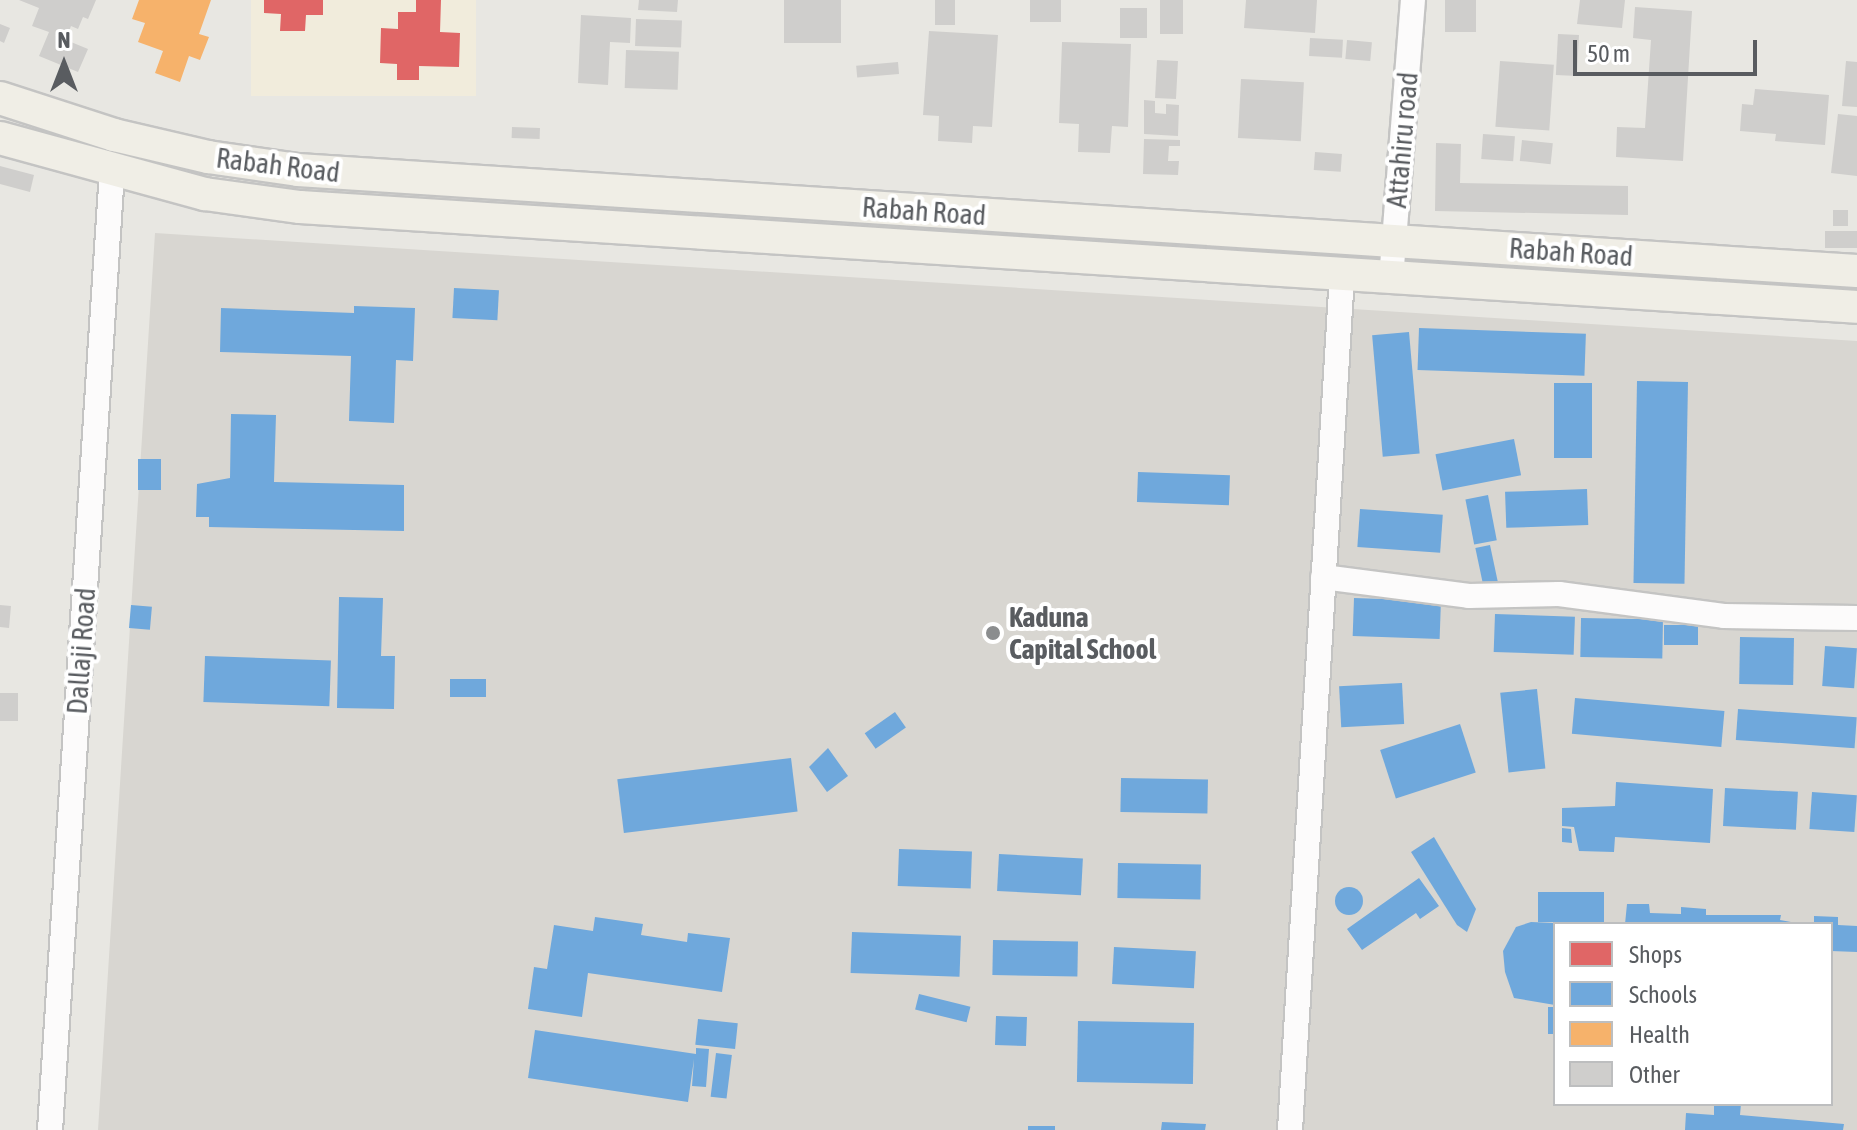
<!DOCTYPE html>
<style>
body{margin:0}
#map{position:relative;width:1857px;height:1130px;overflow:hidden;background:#e8e7e2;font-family:"Asap Condensed",sans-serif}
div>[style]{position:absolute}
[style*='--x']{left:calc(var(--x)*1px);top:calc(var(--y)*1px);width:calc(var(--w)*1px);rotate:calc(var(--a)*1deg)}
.commercial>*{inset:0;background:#f1ecdc;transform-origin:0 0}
.education>*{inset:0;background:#d8d6d1}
.shops>*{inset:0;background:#e06666}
.schools>*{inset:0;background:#6fa8dc;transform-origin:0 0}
.round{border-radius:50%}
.health>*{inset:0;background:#f6b26b}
.building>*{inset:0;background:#cfcecc;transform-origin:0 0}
.roads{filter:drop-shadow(2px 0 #c4c4c3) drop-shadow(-2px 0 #c4c4c3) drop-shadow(0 2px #c4c4c3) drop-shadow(0 -2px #c4c4c3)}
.minor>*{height:24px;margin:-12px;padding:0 12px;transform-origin:12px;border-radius:12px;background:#fcfbfb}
.major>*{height:32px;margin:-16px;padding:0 16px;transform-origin:16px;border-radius:16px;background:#f0eee6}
.dots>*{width:22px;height:22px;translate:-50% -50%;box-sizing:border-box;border:4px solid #fff;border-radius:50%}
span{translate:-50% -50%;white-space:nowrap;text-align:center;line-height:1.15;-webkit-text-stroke:8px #fff;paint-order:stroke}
.street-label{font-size:28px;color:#595c60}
.poi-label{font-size:28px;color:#595c60;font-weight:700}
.left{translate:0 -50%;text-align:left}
.legend{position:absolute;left:1553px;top:922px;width:280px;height:184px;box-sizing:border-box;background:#fff;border:2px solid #bdbebf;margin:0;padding:10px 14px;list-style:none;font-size:24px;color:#595c60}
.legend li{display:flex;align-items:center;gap:16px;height:40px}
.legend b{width:40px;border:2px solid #bdbebf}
.north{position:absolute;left:24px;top:24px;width:80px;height:80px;-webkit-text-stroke:6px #fff;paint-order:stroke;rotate:0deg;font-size:22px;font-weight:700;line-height:32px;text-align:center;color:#595c60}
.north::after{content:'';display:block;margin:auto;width:28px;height:36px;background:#595c60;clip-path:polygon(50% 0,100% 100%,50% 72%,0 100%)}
.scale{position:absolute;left:1573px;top:40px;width:184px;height:36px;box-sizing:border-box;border:4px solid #595c60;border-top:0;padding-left:10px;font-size:24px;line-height:28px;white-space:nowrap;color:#595c60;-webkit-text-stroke:6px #fff;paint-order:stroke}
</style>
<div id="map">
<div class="commercial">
<i style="left:251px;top:0;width:225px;height:96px"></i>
</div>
<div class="education">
<i style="clip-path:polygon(evenodd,155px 233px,1857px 341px,1857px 1130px,98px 1130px,155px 233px,1555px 924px,1831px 924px,1831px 1104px,1555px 1104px,1555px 924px)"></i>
</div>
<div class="shops">
<i style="clip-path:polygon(264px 0,323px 0,323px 15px,306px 15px,305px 31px,280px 31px,281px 14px,264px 13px)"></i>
<i style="clip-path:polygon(416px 0,441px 0,440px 32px,460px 33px,459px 67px,419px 66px,419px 80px,397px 80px,397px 64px,380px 63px,381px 28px,398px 29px,398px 12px,416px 12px)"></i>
</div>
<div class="schools">
<i style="left:454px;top:288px;width:45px;height:30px;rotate:3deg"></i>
<i style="clip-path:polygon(354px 306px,415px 308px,413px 361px,396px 360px,394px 423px,349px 421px,351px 356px,220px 352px,221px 308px,354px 313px)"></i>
<i style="left:1419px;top:328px;width:167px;height:42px;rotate:2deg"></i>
<i style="left:1409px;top:332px;width:122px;height:37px;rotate:85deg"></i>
<i style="left:1637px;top:381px;width:51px;height:202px;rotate:1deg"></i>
<i style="left:1554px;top:383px;width:38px;height:75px"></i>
<i style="clip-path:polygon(231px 414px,276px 415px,274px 482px,404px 485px,404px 531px,209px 527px,209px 517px,196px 517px,197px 484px,230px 478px)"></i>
<i style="left:1514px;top:439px;width:37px;height:80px;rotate:79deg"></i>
<i style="left:138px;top:459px;width:23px;height:31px"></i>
<i style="left:1138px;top:472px;width:92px;height:30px;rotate:2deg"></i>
<i style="left:1587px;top:489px;width:36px;height:82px;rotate:88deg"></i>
<i style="left:1488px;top:495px;width:46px;height:23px;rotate:79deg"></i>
<i style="left:1360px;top:509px;width:83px;height:38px;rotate:4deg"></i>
<i style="left:1490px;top:545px;width:40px;height:15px;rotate:78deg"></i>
<i style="clip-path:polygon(339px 597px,383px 598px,381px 656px,395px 656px,394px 709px,337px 708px)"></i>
<i style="left:1354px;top:598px;width:87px;height:38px;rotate:2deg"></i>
<i style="left:131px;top:605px;width:21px;height:23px;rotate:5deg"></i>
<i style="left:1495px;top:614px;width:80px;height:38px;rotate:2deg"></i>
<i style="left:1581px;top:618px;width:82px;height:39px;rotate:1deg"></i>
<i style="left:1698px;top:625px;width:20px;height:34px;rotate:90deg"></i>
<i style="left:1740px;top:637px;width:54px;height:47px;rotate:1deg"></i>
<i style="left:1825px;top:646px;width:32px;height:40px;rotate:4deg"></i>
<i style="left:205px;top:656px;width:126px;height:46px;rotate:2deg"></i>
<i style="left:450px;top:679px;width:36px;height:18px"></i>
<i style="left:1402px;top:683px;width:41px;height:63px;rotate:87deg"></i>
<i style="left:1537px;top:689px;width:80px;height:37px;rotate:84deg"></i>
<i style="left:1575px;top:698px;width:150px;height:36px;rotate:5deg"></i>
<i style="left:1738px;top:709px;width:119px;height:31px;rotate:4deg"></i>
<i style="left:895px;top:712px;width:19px;height:37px;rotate:55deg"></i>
<i style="left:1460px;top:724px;width:51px;height:84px;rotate:72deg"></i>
<i style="clip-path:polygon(828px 748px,848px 776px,827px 792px,809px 767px)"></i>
<i style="left:791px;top:758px;width:54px;height:175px;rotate:83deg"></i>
<i style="left:1121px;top:778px;width:87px;height:34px;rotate:1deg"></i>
<i style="clip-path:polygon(1616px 782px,1713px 789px,1710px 843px,1615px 837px,1614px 852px,1579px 851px,1574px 827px,1562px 826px,1562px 808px,1615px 806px)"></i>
<i style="left:1725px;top:788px;width:73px;height:38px;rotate:3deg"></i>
<i style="left:1812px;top:792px;width:45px;height:37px;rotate:4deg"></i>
<i style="clip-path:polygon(1562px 828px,1571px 829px,1572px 843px,1562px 842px)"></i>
<i style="clip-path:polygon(1434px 837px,1476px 909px,1467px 932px,1457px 925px,1411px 852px)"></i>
<i style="left:899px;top:849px;width:73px;height:37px;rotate:2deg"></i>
<i style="left:999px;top:854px;width:84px;height:37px;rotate:3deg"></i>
<i style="left:1118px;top:863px;width:83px;height:35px;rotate:1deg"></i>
<i style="clip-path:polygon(1419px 878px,1439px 906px,1420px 919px,1416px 913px,1362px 950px,1347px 929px)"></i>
<i class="round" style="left:1335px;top:887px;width:28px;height:28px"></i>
<i style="left:1538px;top:892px;width:66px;height:30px"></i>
<i style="clip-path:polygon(1627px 904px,1649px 904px,1650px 913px,1681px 914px,1681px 907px,1706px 909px,1706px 915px,1781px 915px,1780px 920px,1802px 924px,1625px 924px)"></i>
<i style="clip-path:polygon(1814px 916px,1838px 917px,1838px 925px,1857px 926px,1857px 952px,1831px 951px,1831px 924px,1814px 924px)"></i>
<i style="clip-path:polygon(595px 917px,643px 924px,641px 935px,687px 942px,688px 933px,730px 938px,722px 992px,588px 973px,582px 1017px,528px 1009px,534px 967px,547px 969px,554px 925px,593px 931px)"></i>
<i style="clip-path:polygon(1531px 922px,1555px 923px,1555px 1005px,1514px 998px,1505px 972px,1503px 951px,1516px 927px)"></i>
<i style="left:852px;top:932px;width:109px;height:41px;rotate:2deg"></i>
<i style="left:993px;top:940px;width:85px;height:35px;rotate:1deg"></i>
<i style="left:1114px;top:947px;width:82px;height:37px;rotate:3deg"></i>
<i style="left:919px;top:994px;width:53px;height:16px;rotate:14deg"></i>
<i style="left:1548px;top:1007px;width:7px;height:27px"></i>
<i style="left:996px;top:1016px;width:31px;height:29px;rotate:2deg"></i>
<i style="left:698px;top:1019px;width:40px;height:26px;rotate:6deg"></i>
<i style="left:1078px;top:1021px;width:116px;height:61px;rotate:1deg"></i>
<i style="clip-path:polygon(535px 1030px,696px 1054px,696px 1048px,709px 1049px,706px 1087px,692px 1086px,694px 1059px,688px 1102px,528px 1078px)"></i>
<i style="left:716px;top:1053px;width:16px;height:44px;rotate:7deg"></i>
<i style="clip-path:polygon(1714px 1104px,1741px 1104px,1740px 1115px,1844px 1124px,1843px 1130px,1685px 1130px,1686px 1113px,1714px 1115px)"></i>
<i style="clip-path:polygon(1162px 1122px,1206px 1124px,1205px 1130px,1161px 1130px)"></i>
<i style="left:1028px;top:1126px;width:27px;height:4px"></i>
</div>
<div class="health">
<i style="clip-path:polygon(139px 0,211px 0,199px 34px,209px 37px,200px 60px,189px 56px,180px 82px,155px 73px,163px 51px,138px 42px,145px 23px,132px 19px)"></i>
</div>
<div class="building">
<i style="clip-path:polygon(19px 0,96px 0,88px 19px,83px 17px,78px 29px,71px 26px,66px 39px,54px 35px,88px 49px,78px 72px,39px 56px,49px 32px,32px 26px,39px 8px)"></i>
<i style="clip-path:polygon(639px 0,678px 0,677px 12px,638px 10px)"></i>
<i style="left:784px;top:0;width:57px;height:43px"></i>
<i style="left:935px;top:0;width:20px;height:25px"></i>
<i style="left:1030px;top:0;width:31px;height:22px"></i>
<i style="left:1160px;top:0;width:23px;height:34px"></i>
<i style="clip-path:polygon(1246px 0,1317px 0,1315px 33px,1244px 28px)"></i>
<i style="left:1445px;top:0;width:31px;height:32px"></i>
<i style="clip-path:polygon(1580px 0,1625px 0,1622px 28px,1577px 24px)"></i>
<i style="clip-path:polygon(1635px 7px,1692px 11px,1683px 161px,1616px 157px,1617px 127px,1645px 128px,1651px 40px,1633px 38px)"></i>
<i style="left:1120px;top:8px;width:27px;height:30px"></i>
<i style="clip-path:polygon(581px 15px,631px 18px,630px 43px,610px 42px,608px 85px,578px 83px)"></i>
<i style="left:636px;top:19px;width:46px;height:27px;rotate:2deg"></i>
<i style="clip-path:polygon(0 24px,10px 28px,4px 43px,0 41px)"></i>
<i style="clip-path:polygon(929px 31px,998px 35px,992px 127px,973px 126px,972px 143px,938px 141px,939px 116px,923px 115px)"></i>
<i style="left:1558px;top:34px;width:21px;height:41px;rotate:3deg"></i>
<i style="left:1310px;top:38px;width:33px;height:18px;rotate:3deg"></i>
<i style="left:1347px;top:40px;width:25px;height:19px;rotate:5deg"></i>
<i style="clip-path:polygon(1062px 42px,1131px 44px,1128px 127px,1112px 126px,1110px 153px,1078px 152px,1079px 124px,1059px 123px)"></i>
<i style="left:626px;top:50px;width:53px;height:38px;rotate:2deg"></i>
<i style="left:1157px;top:60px;width:21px;height:38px;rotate:3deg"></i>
<i style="left:1500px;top:61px;width:54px;height:66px;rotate:4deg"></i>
<i style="clip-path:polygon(1846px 61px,1857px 62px,1857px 107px,1842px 106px)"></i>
<i style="left:898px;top:62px;width:12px;height:42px;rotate:85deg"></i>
<i style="left:1241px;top:79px;width:63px;height:59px;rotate:3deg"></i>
<i style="clip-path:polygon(1755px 89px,1829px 95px,1825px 145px,1775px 141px,1776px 134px,1740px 131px,1742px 104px,1753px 105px)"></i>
<i style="clip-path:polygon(1144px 100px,1155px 101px,1155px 113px,1166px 114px,1166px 104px,1179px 105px,1178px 136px,1144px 134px)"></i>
<i style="clip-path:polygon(1838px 114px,1857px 116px,1857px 176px,1831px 173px)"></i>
<i style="left:512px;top:127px;width:28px;height:11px;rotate:2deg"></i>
<i style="left:1483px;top:134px;width:32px;height:25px;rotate:4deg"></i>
<i style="clip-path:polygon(1144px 139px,1180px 140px,1180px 146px,1169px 146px,1168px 161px,1179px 161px,1178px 175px,1143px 174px)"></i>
<i style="left:1522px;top:140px;width:31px;height:21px;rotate:6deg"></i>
<i style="clip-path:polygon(1436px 143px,1461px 144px,1460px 183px,1628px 186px,1628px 215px,1435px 211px)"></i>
<i style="left:1315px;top:152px;width:27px;height:18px;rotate:4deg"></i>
<i style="clip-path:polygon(0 166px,34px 175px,30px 192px,0 184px)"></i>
<i style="left:1833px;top:210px;width:15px;height:16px"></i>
<i style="left:1825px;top:231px;width:32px;height:17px"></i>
<i style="left:0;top:605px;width:11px;height:22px;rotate:5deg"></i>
<i style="left:0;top:693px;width:18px;height:28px"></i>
</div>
<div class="roads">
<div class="minor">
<i style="--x:1391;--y:279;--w:280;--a:-85.5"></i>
<i style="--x:1323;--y:577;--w:147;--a:7.4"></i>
<i style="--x:1469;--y:596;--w:90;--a:-1.3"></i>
<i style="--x:1559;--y:594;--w:166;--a:7.6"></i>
<i style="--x:1724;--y:616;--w:133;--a:0.9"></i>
<i style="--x:50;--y:1130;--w:960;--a:-86.3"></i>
<i style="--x:1290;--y:1130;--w:856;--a:-86.52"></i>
</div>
<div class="major">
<i style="--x:0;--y:98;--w:120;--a:18"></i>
<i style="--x:114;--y:135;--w:97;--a:13.2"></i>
<i style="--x:208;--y:157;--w:91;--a:8.2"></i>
<i style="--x:298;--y:170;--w:1562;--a:3.71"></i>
<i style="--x:0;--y:138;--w:213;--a:15.3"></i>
<i style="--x:205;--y:194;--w:96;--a:7.8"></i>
<i style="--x:300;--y:207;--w:1560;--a:3.67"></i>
</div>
</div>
<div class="dots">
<i style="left:993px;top:633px;background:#8b8d8e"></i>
</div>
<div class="street-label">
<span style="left:1402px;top:140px;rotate:-85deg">Attahiru road</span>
<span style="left:278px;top:165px;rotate:7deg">Rabah Road</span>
<span style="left:924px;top:211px;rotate:4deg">Rabah Road</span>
<span style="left:1571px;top:252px;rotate:4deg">Rabah Road</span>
<span style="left:81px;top:651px;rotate:-86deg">Dallaji Road</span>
</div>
<div class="poi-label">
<span class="left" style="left:1009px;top:633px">Kaduna<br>Capital School</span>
</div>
<ul class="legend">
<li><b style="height:22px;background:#e06666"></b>Shops</li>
<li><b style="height:22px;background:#6fa8dc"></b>Schools</li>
<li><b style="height:22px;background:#f6b26b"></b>Health</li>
<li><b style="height:22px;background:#cfcecc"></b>Other</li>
</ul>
<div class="north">N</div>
<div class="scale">50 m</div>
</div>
